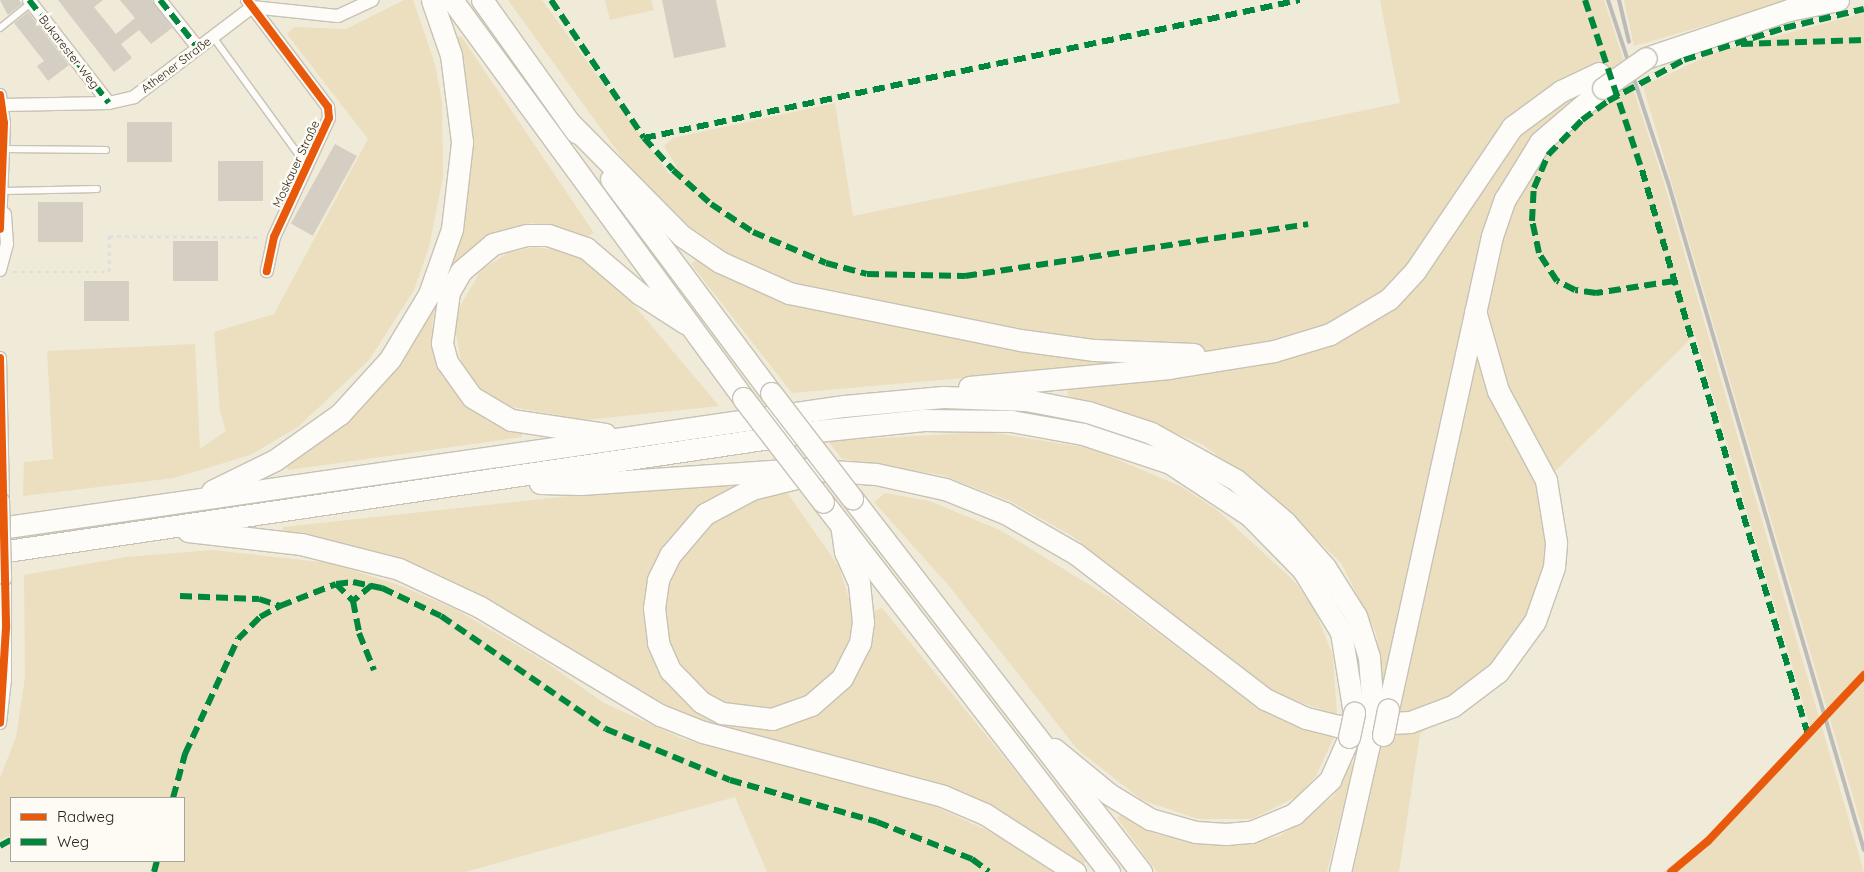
<!DOCTYPE html>
<meta charset="utf-8">
<style>
body{margin:0}
#map{position:relative;width:1864px;height:872px;overflow:hidden;background:#f0ead9;font-family:Quicksand,sans-serif}
div>[style]{position:absolute}
[style*='--x']{left:calc(var(--x)*1px);top:calc(var(--y)*1px);width:calc(var(--w)*1px);rotate:calc(var(--a)*1deg)}
.green>*{inset:0;background:#ebdfbf}
.building>*{inset:0;background:#d4cfc2;transform-origin:0 0}
.path>*{height:2.5px;margin-top:-1.25px;transform-origin:0;background:repeating-linear-gradient(90deg,#e1dfd9 0 4px,transparent 0 8px)}
.roads{filter:drop-shadow(1px 0 #c7c2b5) drop-shadow(-1px 0 #c7c2b5) drop-shadow(0 1px #c7c2b5) drop-shadow(0 -1px #c7c2b5)}
.service>*{height:6px;margin:-3px;padding:0 3px;transform-origin:3px;border-radius:3px;background:#fdfcf9}
.minor>*{height:12px;margin:-6px;padding:0 6px;transform-origin:6px;border-radius:6px;background:#fdfcf9}
.trunk>*{height:21px;margin:-10.5px;padding:0 10.5px;transform-origin:10.5px;border-radius:10.5px;background:#fdfcf9}
.rail>*{height:4px;margin:-2px;padding:0 2px;transform-origin:2px;border-radius:2px;background:#bdbbb7}
.bridges{filter:drop-shadow(1px 0 #c7c2b5) drop-shadow(-1px 0 #c7c2b5) drop-shadow(0 1px #c7c2b5) drop-shadow(0 -1px #c7c2b5)}
.minor-bridge>*{height:12px;margin:-6px;padding:0 6px;transform-origin:6px;border-radius:6px;background:#fdfcf9}
.trunk-bridge>*{height:21px;margin:-10.5px;padding:0 10.5px;transform-origin:10.5px;border-radius:10.5px;background:#fdfcf9}
.quiet>*{height:6px;margin-top:-3px;transform-origin:0;background:repeating-linear-gradient(90deg,#00873e 0 12px,transparent 0 18px)}
.cycleway>*{height:8px;margin:-4px;padding:0 4px;transform-origin:4px;border-radius:4px;background:#e8590c}
span{translate:-50% -50%;white-space:nowrap;text-align:center;line-height:1.15;-webkit-text-stroke:5px #fefbf5;paint-order:stroke}
.street-label{font-size:12px;color:#272318}
.legend{position:absolute;left:10px;top:797px;width:175px;height:65px;box-sizing:border-box;background:#fefbf5;border:1px solid #a8a59d;margin:0;padding:6px 9px;list-style:none;font-size:15px;color:#272318}
.legend li{display:flex;align-items:center;gap:10px;height:25px}
.legend b{width:25px;border:1px solid #a8a59d}
</style>
<div id="map">
<div class="green">
<i style="clip-path:polygon(404px 0,413px 0,435px 64px,442px 103px,443px 177px,429px 247px,414px 290px,369px 360px,298px 427px,250px 455px,174px 478px,23px 496px,24px 462px,53px 459px,47px 351px,195px 344px,200px 449px,226px 431px,220px 411px,214px 332px,274px 314px,368px 139px,287px 34px,294px 27px,346px 29px)"></i>
<i style="clip-path:polygon(508px 0,542px 0,670px 175px,677px 167px,664px 146px,673px 138px,835px 103px,853px 216px,1400px 103px,1380px 0,1604px 0,1664px 183px,1864px 872px,1663px 872px,1703px 840px,1810px 727px,1695px 335px,1546px 480px,1549px 585px,1484px 685px,1420px 734px,1399px 872px,1353px 872px,1378px 754px,1384px 682px,1376px 633px,1341px 563px,1279px 502px,1202px 444px,1135px 416px,1068px 396px,1065px 369px,792px 393px,691px 264px,718px 245px,694px 230px,636px 177px)"></i>
<i style="clip-path:polygon(605px 0,651px 0,654px 10px,610px 20px)"></i>
<i style="clip-path:polygon(1624px 0,1794px 0,1634px 46px)"></i>
<i style="clip-path:polygon(1864px 13px,1864px 834px,1643px 86px,1716px 52px)"></i>
<i style="clip-path:polygon(461px 36px,594px 233px,586px 237px,532px 223px,499px 231px,462px 256px,448px 278px,466px 199px,468px 140px,455px 38px)"></i>
<i style="clip-path:polygon(534px 247px,564px 251px,594px 265px,618px 286px,719px 406px,585px 420px,512px 407px,481px 393px,464px 376px,455px 329px,458px 310px,481px 270px,508px 253px)"></i>
<i style="clip-path:polygon(438px 294px,432px 325px,442px 377px,487px 421px,521px 431px,522px 437px,288px 470px,285px 462px,342px 428px,365px 405px,409px 350px)"></i>
<i style="clip-path:polygon(988px 432px,1090px 448px,1180px 486px,1217px 510px,1295px 582px,1315px 610px,1333px 656px,1337px 715px,1274px 693px,1072px 536px,1010px 501px,942px 475px,842px 459px,828px 441px)"></i>
<i style="clip-path:polygon(736px 478px,786px 491px,839px 567px,855px 618px,882px 608px,1088px 860px,1082px 865px,931px 783px,699px 722px,637px 695px,457px 583px,389px 556px,282px 532px,283px 527px)"></i>
<i style="clip-path:polygon(885px 493px,929px 501px,1000px 530px,1114px 600px,1251px 703px,1302px 728px,1335px 735px,1316px 776px,1298px 796px,1252px 819px,1198px 819px,1142px 800px,1077px 749px,949px 586px,874px 502px)"></i>
<i style="clip-path:polygon(212px 550px,330px 563px,396px 584px,455px 609px,547px 663px,604px 703px,683px 739px,930px 804px,995px 834px,1053px 872px,767px 872px,735px 797px,465px 872px,150px 872px,153px 861px,184px 861px,184px 798px,11px 798px,11px 835px,0 840px,0 778px,16px 737px,25px 677px,24px 575px,126px 557px)"></i>
<i style="clip-path:polygon(1350px 763px,1354px 764px,1327px 872px,1157px 872px,1117px 818px,1121px 814px,1155px 834px,1201px 844px,1246px 844px,1280px 836px,1334px 796px)"></i>
</div>
<div class="building">
<i style="clip-path:polygon(0 0,19px 0,22px 4px,8px 15px)"></i>
<i style="clip-path:polygon(58px 0,103px 0,94px 7px,116px 34px,135px 18px,120px 0,152px 0,172px 28px,151px 44px,139px 30px,121px 44px,132px 58px,114px 72px)"></i>
<i style="clip-path:polygon(662px 0,716px 0,726px 47px,674px 58px)"></i>
<i style="clip-path:polygon(28px 12px,69px 65px,48px 81px,37px 66px,44px 61px,14px 23px)"></i>
<i style="left:127px;top:122px;width:45px;height:40px"></i>
<i style="left:335px;top:144px;width:25px;height:91px;rotate:29deg"></i>
<i style="left:218px;top:161px;width:45px;height:40px"></i>
<i style="left:38px;top:202px;width:45px;height:40px"></i>
<i style="left:173px;top:241px;width:45px;height:40px"></i>
<i style="left:84px;top:281px;width:45px;height:40px"></i>
</div>
<div class="path">
<i style="--x:13;--y:272;--w:96;--a:0"></i>
<i style="--x:109;--y:272;--w:36;--a:-90"></i>
<i style="--x:109;--y:236;--w:151;--a:0.4"></i>
</div>
<div class="roads">
<div class="service">
<i style="--x:0;--y:28;--w:40;--a:-39"></i>
<i style="--x:213;--y:37;--w:158;--a:54"></i>
<i style="--x:4;--y:149;--w:102;--a:0.6"></i>
<i style="--x:4;--y:191;--w:93;--a:-1.2"></i>
</div>
<div class="minor">
<i style="--x:29;--y:0;--w:130;--a:52.2"></i>
<i style="--x:160;--y:0;--w:61;--a:51.6"></i>
<i style="--x:247;--y:0;--w:134;--a:52.9"></i>
<i style="--x:328;--y:107;--w:11;--a:85"></i>
<i style="--x:329;--y:118;--w:131;--a:114.8"></i>
<i style="--x:274;--y:237;--w:35;--a:102"></i>
<i style="--x:252;--y:7;--w:86;--a:6"></i>
<i style="--x:338;--y:16;--w:38;--a:-25"></i>
<i style="--x:0;--y:95;--w:28;--a:82"></i>
<i style="--x:4;--y:123;--w:106;--a:92.2"></i>
<i style="--x:2;--y:105;--w:107;--a:-1.1"></i>
<i style="--x:109;--y:103;--w:26;--a:-13"></i>
<i style="--x:134;--y:97;--w:148;--a:-37.3"></i>
<i style="--x:0;--y:270;--w:27;--a:-75"></i>
<i style="--x:7;--y:244;--w:30;--a:-94"></i>
<i style="--x:0;--y:358;--w:142;--a:88.8"></i>
<i style="--x:0;--y:723;--w:44;--a:-83.5"></i>
<i style="--x:5;--y:679;--w:100;--a:-90"></i>
</div>
<div class="trunk">
<i style="--x:452;--y:0;--w:493;--a:53.8"></i>
<i style="--x:482;--y:0;--w:163;--a:54.5"></i>
<i style="--x:1646;--y:58;--w:151;--a:-18.6"></i>
<i style="--x:1789;--y:10;--w:50;--a:-11.5"></i>
<i style="--x:569;--y:122;--w:161;--a:45.3"></i>
<i style="--x:682;--y:236;--w:46;--a:34.4"></i>
<i style="--x:720;--y:262;--w:76;--a:24.2"></i>
<i style="--x:789;--y:293;--w:236;--a:11.5"></i>
<i style="--x:1020;--y:340;--w:75;--a:7.7"></i>
<i style="--x:1094;--y:350;--w:100;--a:2.3"></i>
<i style="--x:611;--y:179;--w:267;--a:53.2"></i>
<i style="--x:969;--y:387;--w:201;--a:-5.4"></i>
<i style="--x:1169;--y:368;--w:106;--a:-9.2"></i>
<i style="--x:1274;--y:351;--w:59;--a:-16.9"></i>
<i style="--x:1330;--y:334;--w:69;--a:-30.7"></i>
<i style="--x:1389;--y:299;--w:38;--a:-47"></i>
<i style="--x:1415;--y:271;--w:174;--a:-56"></i>
<i style="--x:1512;--y:127;--w:61;--a:-36.3"></i>
<i style="--x:1561;--y:91;--w:42;--a:-25.3"></i>
<i style="--x:605;--y:434;--w:95;--a:-171.5"></i>
<i style="--x:511;--y:420;--w:45;--a:-149.5"></i>
<i style="--x:472;--y:397;--w:43;--a:-125.5"></i>
<i style="--x:447;--y:362;--w:20;--a:-105"></i>
<i style="--x:442;--y:343;--w:51;--a:-82.2"></i>
<i style="--x:449;--y:292;--w:24;--a:-60"></i>
<i style="--x:461;--y:271;--w:42;--a:-40.2"></i>
<i style="--x:493;--y:244;--w:35;--a:-15"></i>
<i style="--x:527;--y:235;--w:21;--a:0"></i>
<i style="--x:548;--y:235;--w:40;--a:18.9"></i>
<i style="--x:586;--y:248;--w:71;--a:40.4"></i>
<i style="--x:640;--y:294;--w:54;--a:32.8"></i>
<i style="--x:796;--y:478;--w:45;--a:166"></i>
<i style="--x:752;--y:489;--w:53;--a:152"></i>
<i style="--x:705;--y:514;--w:54;--a:130.5"></i>
<i style="--x:670;--y:555;--w:28;--a:116"></i>
<i style="--x:658;--y:580;--w:28;--a:98"></i>
<i style="--x:654;--y:608;--w:35;--a:83"></i>
<i style="--x:658;--y:643;--w:30;--a:66"></i>
<i style="--x:670;--y:670;--w:45;--a:45.9"></i>
<i style="--x:701;--y:702;--w:24;--a:28"></i>
<i style="--x:722;--y:713;--w:50;--a:6.8"></i>
<i style="--x:772;--y:719;--w:41;--a:-19.7"></i>
<i style="--x:811;--y:705;--w:41;--a:-41.1"></i>
<i style="--x:842;--y:678;--w:39;--a:-63"></i>
<i style="--x:860;--y:643;--w:21;--a:-82"></i>
<i style="--x:863;--y:622;--w:39;--a:-96"></i>
<i style="--x:859;--y:583;--w:34;--a:-114"></i>
<i style="--x:845;--y:552;--w:27;--a:-98"></i>
<i style="--x:540;--y:483;--w:41;--a:1.4"></i>
<i style="--x:581;--y:484;--w:223;--a:-3.9"></i>
<i style="--x:803;--y:469;--w:73;--a:3.9"></i>
<i style="--x:876;--y:474;--w:71;--a:12.3"></i>
<i style="--x:945;--y:489;--w:65;--a:21.8"></i>
<i style="--x:1005;--y:513;--w:82;--a:30"></i>
<i style="--x:1076;--y:554;--w:238;--a:37.5"></i>
<i style="--x:1265;--y:699;--w:45;--a:24.9"></i>
<i style="--x:1306;--y:718;--w:32;--a:14"></i>
<i style="--x:1337;--y:726;--w:73;--a:-3.1"></i>
<i style="--x:1410;--y:722;--w:46;--a:-20.4"></i>
<i style="--x:1453;--y:706;--w:56;--a:-37.1"></i>
<i style="--x:1498;--y:672;--w:63;--a:-54"></i>
<i style="--x:1535;--y:621;--w:57;--a:-70.6"></i>
<i style="--x:1554;--y:567;--w:25;--a:-85"></i>
<i style="--x:1556;--y:542;--w:63;--a:-99.2"></i>
<i style="--x:1546;--y:480;--w:101;--a:-118.3"></i>
<i style="--x:1498;--y:391;--w:83;--a:-106"></i>
<i style="--x:212;--y:491;--w:70;--a:-26.2"></i>
<i style="--x:275;--y:460;--w:80;--a:-35.3"></i>
<i style="--x:340;--y:414;--w:74;--a:-47.7"></i>
<i style="--x:390;--y:359;--w:76;--a:-59"></i>
<i style="--x:429;--y:294;--w:69;--a:-70.5"></i>
<i style="--x:452;--y:229;--w:88;--a:-83.4"></i>
<i style="--x:462;--y:142;--w:88;--a:-97.2"></i>
<i style="--x:451;--y:55;--w:58;--a:-109.1"></i>
<i style="--x:852;--y:498;--w:473;--a:52.3"></i>
<i style="--x:823;--y:502;--w:468;--a:52.3"></i>
<i style="--x:0;--y:528;--w:853;--a:-8.23"></i>
<i style="--x:844;--y:406;--w:99;--a:-5.2"></i>
<i style="--x:943;--y:397;--w:83;--a:2.1"></i>
<i style="--x:1026;--y:400;--w:63;--a:11"></i>
<i style="--x:1088;--y:412;--w:66;--a:18.4"></i>
<i style="--x:1151;--y:433;--w:97;--a:28.9"></i>
<i style="--x:1236;--y:480;--w:65;--a:40.6"></i>
<i style="--x:1285;--y:522;--w:60;--a:48.4"></i>
<i style="--x:1325;--y:567;--w:58;--a:57.7"></i>
<i style="--x:1356;--y:616;--w:43;--a:72.4"></i>
<i style="--x:1369;--y:657;--w:55;--a:85.8"></i>
<i style="--x:188;--y:531;--w:114;--a:6.6"></i>
<i style="--x:301;--y:544;--w:101;--a:14.3"></i>
<i style="--x:399;--y:569;--w:89;--a:25.1"></i>
<i style="--x:480;--y:607;--w:210;--a:31"></i>
<i style="--x:660;--y:715;--w:46;--a:21.6"></i>
<i style="--x:703;--y:732;--w:248;--a:14.9"></i>
<i style="--x:943;--y:796;--w:46;--a:23.2"></i>
<i style="--x:985;--y:814;--w:107;--a:32.8"></i>
<i style="--x:0;--y:552;--w:826;--a:-8.42"></i>
<i style="--x:817;--y:431;--w:107;--a:-5.9"></i>
<i style="--x:923;--y:420;--w:88;--a:0.7"></i>
<i style="--x:1011;--y:421;--w:73;--a:10.2"></i>
<i style="--x:1083;--y:434;--w:92;--a:18.4"></i>
<i style="--x:1170;--y:463;--w:95;--a:33.4"></i>
<i style="--x:1249;--y:515;--w:77;--a:45.5"></i>
<i style="--x:1303;--y:570;--w:73;--a:58.5"></i>
<i style="--x:1341;--y:632;--w:82;--a:80.9"></i>
<i style="--x:1388;--y:709;--w:484;--a:-77.6"></i>
<i style="--x:1492;--y:236;--w:39;--a:-71"></i>
<i style="--x:1505;--y:199;--w:67;--a:-58.4"></i>
<i style="--x:1540;--y:142;--w:83;--a:-40.6"></i>
<i style="--x:1054;--y:749;--w:71;--a:39.3"></i>
<i style="--x:1109;--y:794;--w:48;--a:31.4"></i>
<i style="--x:1150;--y:819;--w:48;--a:15.8"></i>
<i style="--x:1196;--y:832;--w:30;--a:4"></i>
<i style="--x:1226;--y:834;--w:25;--a:-5"></i>
<i style="--x:1251;--y:832;--w:47;--a:-22.7"></i>
<i style="--x:1294;--y:814;--w:50;--a:-43.4"></i>
<i style="--x:1330;--y:780;--w:47;--a:-66.2"></i>
<i style="--x:1340;--y:872;--w:140;--a:-77.2"></i>
</div>
</div>
<div class="rail">
<i style="--x:1608;--y:0;--w:192;--a:71.8"></i>
<i style="--x:1668;--y:182;--w:696;--a:73.65"></i>
<i style="--x:1619;--y:0;--w:43;--a:76.6"></i>
</div>
<div class="bridges">
<div class="minor-bridge">
<i style="--x:3;--y:500;--w:79;--a:88.5"></i>
</div>
<div class="trunk-bridge">
<i style="--x:1603;--y:88;--w:52;--a:-34.9"></i>
<i style="--x:771;--y:393;--w:133;--a:52.4"></i>
<i style="--x:743;--y:398;--w:131;--a:52.4"></i>
<i style="--x:1383;--y:735;--w:26;--a:-79"></i>
<i style="--x:1349;--y:737;--w:25;--a:-78"></i>
</div>
</div>
<div class="quiet">
<i style="--x:29;--y:0;--w:130;--a:52.2"></i>
<i style="--x:160;--y:0;--w:61;--a:51.6"></i>
<i style="--x:551;--y:0;--w:166;--a:56"></i>
<i style="--x:644;--y:138;--w:43;--a:47.8"></i>
<i style="--x:673;--y:170;--w:51;--a:41.8"></i>
<i style="--x:711;--y:204;--w:50;--a:33.7"></i>
<i style="--x:753;--y:232;--w:79;--a:23"></i>
<i style="--x:826;--y:263;--w:42;--a:15"></i>
<i style="--x:867;--y:274;--w:98;--a:1.2"></i>
<i style="--x:965;--y:276;--w:347;--a:-8.6"></i>
<i style="--x:1585;--y:0;--w:179;--a:71.5"></i>
<i style="--x:1642;--y:170;--w:589;--a:73.63"></i>
<i style="--x:1741;--y:44;--w:123;--a:-1.9"></i>
<i style="--x:644;--y:138;--w:670;--a:-11.88"></i>
<i style="--x:1674;--y:281;--w:79;--a:171.3"></i>
<i style="--x:1596;--y:293;--w:21;--a:-172"></i>
<i style="--x:1575;--y:290;--w:20;--a:-153"></i>
<i style="--x:1557;--y:281;--w:33;--a:-123"></i>
<i style="--x:1539;--y:253;--w:33;--a:-102"></i>
<i style="--x:1532;--y:221;--w:33;--a:-87"></i>
<i style="--x:1534;--y:188;--w:36;--a:-67"></i>
<i style="--x:1548;--y:155;--w:49;--a:-45.8"></i>
<i style="--x:1582;--y:120;--w:32;--a:-36"></i>
<i style="--x:1608;--y:101;--w:86;--a:-28.3"></i>
<i style="--x:1684;--y:60;--w:105;--a:-17.7"></i>
<i style="--x:1784;--y:28;--w:82;--a:-13.4"></i>
<i style="--x:336;--y:584;--w:24;--a:45"></i>
<i style="--x:372;--y:585;--w:25;--a:140"></i>
<i style="--x:353;--y:601;--w:33;--a:79"></i>
<i style="--x:359;--y:633;--w:40;--a:68"></i>
<i style="--x:180;--y:596;--w:79;--a:2.2"></i>
<i style="--x:259;--y:599;--w:22;--a:18"></i>
<i style="--x:173;--y:798;--w:46;--a:-74.7"></i>
<i style="--x:185;--y:754;--w:127;--a:-65.3"></i>
<i style="--x:238;--y:639;--w:31;--a:-45"></i>
<i style="--x:260;--y:617;--w:23;--a:-29"></i>
<i style="--x:280;--y:606;--w:60;--a:-21.4"></i>
<i style="--x:336;--y:584;--w:17;--a:-7"></i>
<i style="--x:353;--y:582;--w:30;--a:12"></i>
<i style="--x:382;--y:588;--w:65;--a:25.4"></i>
<i style="--x:441;--y:616;--w:200;--a:34.4"></i>
<i style="--x:606;--y:729;--w:134;--a:22.4"></i>
<i style="--x:730;--y:780;--w:153;--a:15.9"></i>
<i style="--x:877;--y:822;--w:102;--a:21.3"></i>
<i style="--x:972;--y:859;--w:21;--a:37"></i>
<i style="--x:0;--y:846;--w:13;--a:-29"></i>
<i style="--x:154;--y:872;--w:11;--a:-75"></i>
</div>
<div class="cycleway">
<i style="--x:247;--y:0;--w:134;--a:52.9"></i>
<i style="--x:328;--y:107;--w:11;--a:85"></i>
<i style="--x:329;--y:118;--w:131;--a:114.8"></i>
<i style="--x:274;--y:237;--w:35;--a:102"></i>
<i style="--x:0;--y:95;--w:28;--a:82"></i>
<i style="--x:4;--y:123;--w:106;--a:92.2"></i>
<i style="--x:0;--y:358;--w:270;--a:88.7"></i>
<i style="--x:6;--y:628;--w:95;--a:93.6"></i>
<i style="--x:1671;--y:872;--w:48;--a:-40"></i>
<i style="--x:1708;--y:841;--w:228;--a:-46.8"></i>
</div>
<div class="street-label">
<span style="left:69px;top:52px;rotate:52deg">Bukarester Weg</span>
<span style="left:176px;top:65px;rotate:-37deg">Athener Straße</span>
<span style="left:296px;top:164px;rotate:-65deg">Moskauer Straße</span>
</div>
<ul class="legend">
<li><b style="height:6px;background:#e8590c"></b>Radweg</li>
<li><b style="height:6px;background:#00873e"></b>Weg</li>
</ul>
</div>
